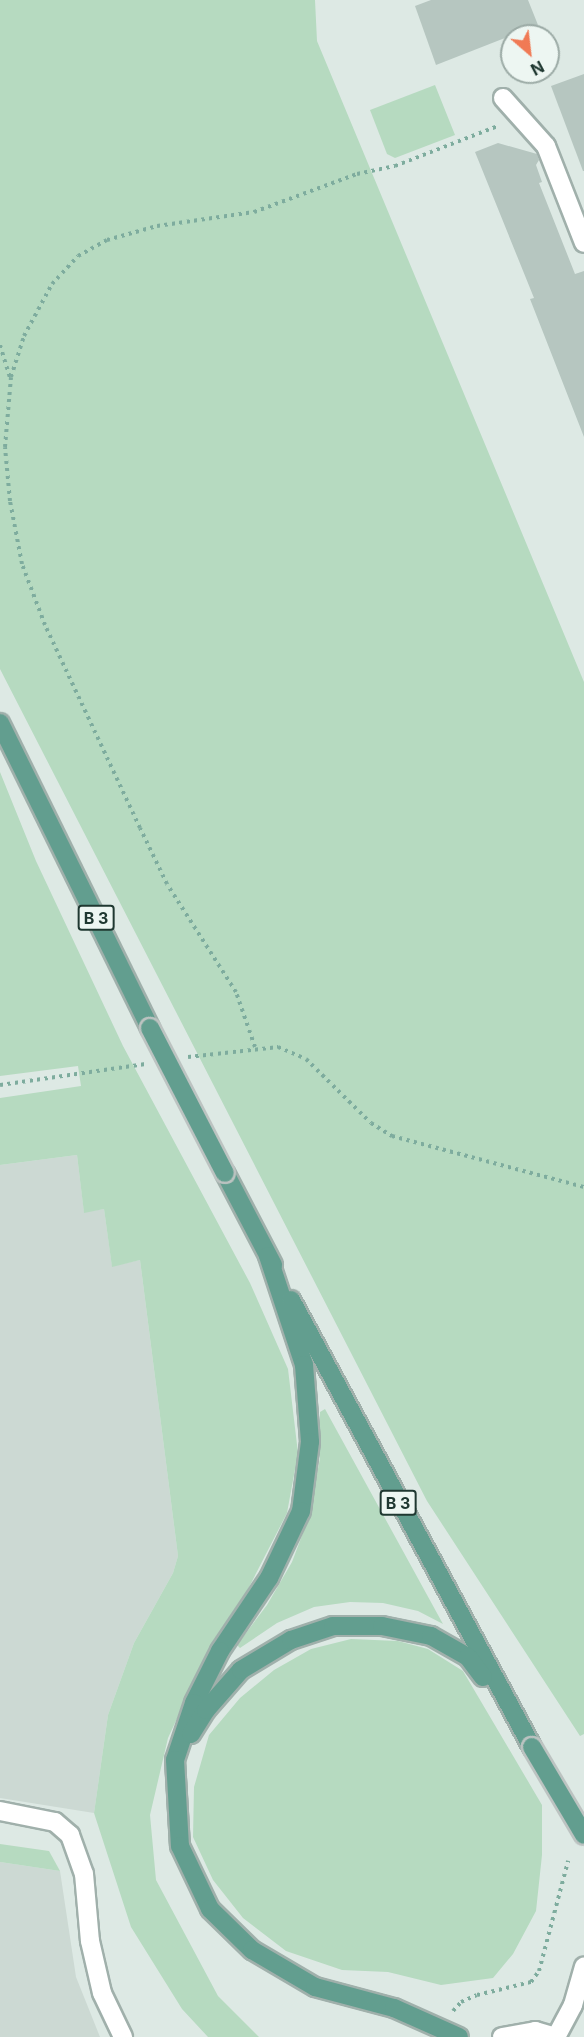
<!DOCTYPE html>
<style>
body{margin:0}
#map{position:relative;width:584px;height:2037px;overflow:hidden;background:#dde9e4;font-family:Inter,sans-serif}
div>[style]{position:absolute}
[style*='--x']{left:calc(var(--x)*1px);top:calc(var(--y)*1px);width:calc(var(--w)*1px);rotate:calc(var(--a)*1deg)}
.built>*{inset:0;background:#ccd9d3}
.green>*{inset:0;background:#b6dac0}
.building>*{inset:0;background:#b6c6c0}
.path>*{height:4px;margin-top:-2px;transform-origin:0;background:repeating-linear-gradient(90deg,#7eac9e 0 3px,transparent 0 7.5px)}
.roads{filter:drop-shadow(2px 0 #a0b0ab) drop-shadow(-2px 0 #a0b0ab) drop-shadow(0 2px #a0b0ab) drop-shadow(0 -2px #a0b0ab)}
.minor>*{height:18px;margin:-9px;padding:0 9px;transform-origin:9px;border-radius:9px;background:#fff}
.major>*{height:18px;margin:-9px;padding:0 9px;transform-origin:9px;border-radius:9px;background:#629e8f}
.bridges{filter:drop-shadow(2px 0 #bcc3c1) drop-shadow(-2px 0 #bcc3c1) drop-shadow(0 2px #bcc3c1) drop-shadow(0 -2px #bcc3c1)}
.major-bridge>*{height:18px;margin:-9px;padding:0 9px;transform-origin:9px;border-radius:9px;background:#629e8f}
span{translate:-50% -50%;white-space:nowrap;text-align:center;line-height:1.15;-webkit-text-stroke:4.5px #edf6f2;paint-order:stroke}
.shield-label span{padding:2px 4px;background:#edf6f2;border:2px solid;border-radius:4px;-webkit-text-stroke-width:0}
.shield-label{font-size:16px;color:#1f3831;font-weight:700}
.north{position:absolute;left:500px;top:24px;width:60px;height:60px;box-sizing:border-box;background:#edf6f2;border:2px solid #9baaa5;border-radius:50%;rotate:152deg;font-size:16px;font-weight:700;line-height:24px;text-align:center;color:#1f3831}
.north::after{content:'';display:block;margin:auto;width:21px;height:27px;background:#f07a55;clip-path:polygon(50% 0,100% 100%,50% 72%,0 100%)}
</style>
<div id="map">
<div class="built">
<i style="clip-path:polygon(77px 1155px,84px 1212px,104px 1209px,112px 1266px,140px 1260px,178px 1556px,173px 1573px,134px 1643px,108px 1715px,94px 1813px,0 1798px,0 1165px)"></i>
<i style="clip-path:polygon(0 1862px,60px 1871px,76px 1977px,100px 2037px,0 2037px)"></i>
</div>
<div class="green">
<i style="clip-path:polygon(0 0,315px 0,317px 41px,584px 682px,584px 1734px,580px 1736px,427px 1501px,0 669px)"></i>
<i style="clip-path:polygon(435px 85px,455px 135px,395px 158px,387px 154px,370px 110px)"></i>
<i style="clip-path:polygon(0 772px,36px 861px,123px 1046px,250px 1283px,288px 1369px,298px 1453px,287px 1513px,247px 1591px,205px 1658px,168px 1738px,150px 1815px,156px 1880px,218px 1996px,259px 2037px,208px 2037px,182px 2009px,131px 1927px,94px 1813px,108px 1715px,134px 1643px,173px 1573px,178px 1556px,140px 1260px,112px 1267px,104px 1209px,84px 1213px,77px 1155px,0 1165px,0 1098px,81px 1086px,78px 1066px,0 1076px)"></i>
<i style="clip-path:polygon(325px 1409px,443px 1624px,418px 1611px,383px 1603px,350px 1602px,314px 1607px,277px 1623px,240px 1648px,237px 1645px,267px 1605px,292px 1562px,309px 1517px,320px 1458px,320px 1412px)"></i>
<i style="clip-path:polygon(351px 1639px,398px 1641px,428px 1649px,463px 1671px,542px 1805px,542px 1855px,536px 1911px,513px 1954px,493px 1978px,441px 1985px,388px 1972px,342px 1970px,286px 1951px,243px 1918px,213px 1880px,193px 1837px,194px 1787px,209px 1735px,240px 1698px,274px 1670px,311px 1649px)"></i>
<i style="clip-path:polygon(0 1844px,49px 1851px,60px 1871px,0 1862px)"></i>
</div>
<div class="building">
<i style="clip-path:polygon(431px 0,528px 0,538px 25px,436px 65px,415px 6px)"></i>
<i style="clip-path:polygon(584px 74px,584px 171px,583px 171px,551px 86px)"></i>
<i style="clip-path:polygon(498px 143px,537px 154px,539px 160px,536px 165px,542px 182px,539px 183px,575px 274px,584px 271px,584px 437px,530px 299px,534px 298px,475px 152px)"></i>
</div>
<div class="path">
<i style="--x:0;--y:345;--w:34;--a:73"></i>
<i style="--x:255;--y:1047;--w:58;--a:-109.1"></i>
<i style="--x:236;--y:992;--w:128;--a:-122.6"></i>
<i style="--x:167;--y:884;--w:62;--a:-115.7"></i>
<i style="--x:140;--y:828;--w:224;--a:-115.1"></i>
<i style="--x:45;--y:625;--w:65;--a:-110.7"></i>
<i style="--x:22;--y:564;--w:64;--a:-100.8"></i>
<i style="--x:10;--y:501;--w:54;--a:-95.3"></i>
<i style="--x:5;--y:447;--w:70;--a:-85.1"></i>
<i style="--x:11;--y:377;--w:43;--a:-72.4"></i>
<i style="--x:24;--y:336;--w:59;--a:-61.7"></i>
<i style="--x:52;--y:284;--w:38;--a:-47"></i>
<i style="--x:78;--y:256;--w:33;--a:-29"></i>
<i style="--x:107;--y:240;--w:52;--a:-15.6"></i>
<i style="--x:157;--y:226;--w:98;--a:-8.2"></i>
<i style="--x:254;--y:212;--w:110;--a:-20.3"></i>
<i style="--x:357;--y:174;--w:39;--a:-12"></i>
<i style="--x:395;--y:166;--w:110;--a:-21.2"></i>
<i style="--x:188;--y:1057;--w:91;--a:-6.3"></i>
<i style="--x:278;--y:1047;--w:30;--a:23"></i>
<i style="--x:306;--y:1059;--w:91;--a:44.6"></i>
<i style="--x:371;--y:1123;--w:25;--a:32"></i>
<i style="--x:392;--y:1136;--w:199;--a:14.9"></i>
<i style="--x:0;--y:1085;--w:147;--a:-8.2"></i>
<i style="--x:453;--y:2011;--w:12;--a:-48"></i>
<i style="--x:461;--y:2002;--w:17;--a:-24"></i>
<i style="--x:477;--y:1995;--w:56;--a:-13.5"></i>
<i style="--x:531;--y:1982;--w:14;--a:-54"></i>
<i style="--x:539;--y:1971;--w:114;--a:-75.2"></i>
</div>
<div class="roads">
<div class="minor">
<i style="--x:503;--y:98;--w:64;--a:48.1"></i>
<i style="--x:546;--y:146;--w:104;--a:68.6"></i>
<i style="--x:0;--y:1811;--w:56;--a:11.3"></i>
<i style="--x:55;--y:1822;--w:20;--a:41"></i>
<i style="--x:70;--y:1835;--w:41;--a:70.3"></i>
<i style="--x:84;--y:1874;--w:67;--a:84.9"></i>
<i style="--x:90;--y:1941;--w:53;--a:77"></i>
<i style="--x:102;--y:1993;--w:49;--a:64.5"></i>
<i style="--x:502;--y:2037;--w:34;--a:-10"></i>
<i style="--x:535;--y:2031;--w:22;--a:16"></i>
<i style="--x:556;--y:2037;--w:36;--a:-62"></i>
<i style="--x:573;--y:2005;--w:40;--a:-74"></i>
</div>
<div class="major">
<i style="--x:0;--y:723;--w:340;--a:63.8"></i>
<i style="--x:225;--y:1173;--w:104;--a:62.4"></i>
<i style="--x:268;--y:1256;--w:115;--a:71.7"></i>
<i style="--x:304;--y:1365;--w:77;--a:85.5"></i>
<i style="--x:310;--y:1442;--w:70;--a:97.4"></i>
<i style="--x:301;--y:1511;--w:74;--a:115.5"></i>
<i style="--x:269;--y:1578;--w:88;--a:123.9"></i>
<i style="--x:220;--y:1651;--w:58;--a:116.6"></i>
<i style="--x:194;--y:1703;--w:60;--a:108.4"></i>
<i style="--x:175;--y:1760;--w:86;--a:86.7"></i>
<i style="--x:180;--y:1846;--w:70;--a:64.5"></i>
<i style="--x:210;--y:1909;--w:59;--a:44.3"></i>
<i style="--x:252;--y:1950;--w:73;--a:30.4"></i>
<i style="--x:315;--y:1987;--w:82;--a:14.9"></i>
<i style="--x:394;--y:2008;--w:71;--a:24"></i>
<i style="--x:291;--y:1300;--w:508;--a:61.67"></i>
<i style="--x:191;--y:1734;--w:28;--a:-58"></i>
<i style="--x:206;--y:1710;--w:53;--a:-48.8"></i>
<i style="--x:241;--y:1670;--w:58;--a:-31"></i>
<i style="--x:291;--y:1640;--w:44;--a:-18.4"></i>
<i style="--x:333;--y:1626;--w:49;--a:0"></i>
<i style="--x:382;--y:1626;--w:50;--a:11.5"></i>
<i style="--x:431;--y:1636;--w:43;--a:29.6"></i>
<i style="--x:468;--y:1657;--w:25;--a:53"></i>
</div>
</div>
<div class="bridges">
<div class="major-bridge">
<i style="--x:150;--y:1028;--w:163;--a:62.7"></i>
<i style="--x:532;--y:1747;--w:102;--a:59.4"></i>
</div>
</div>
<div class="shield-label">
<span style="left:96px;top:918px">B 3</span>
<span style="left:398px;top:1503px">B 3</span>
</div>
<div class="north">N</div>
</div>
